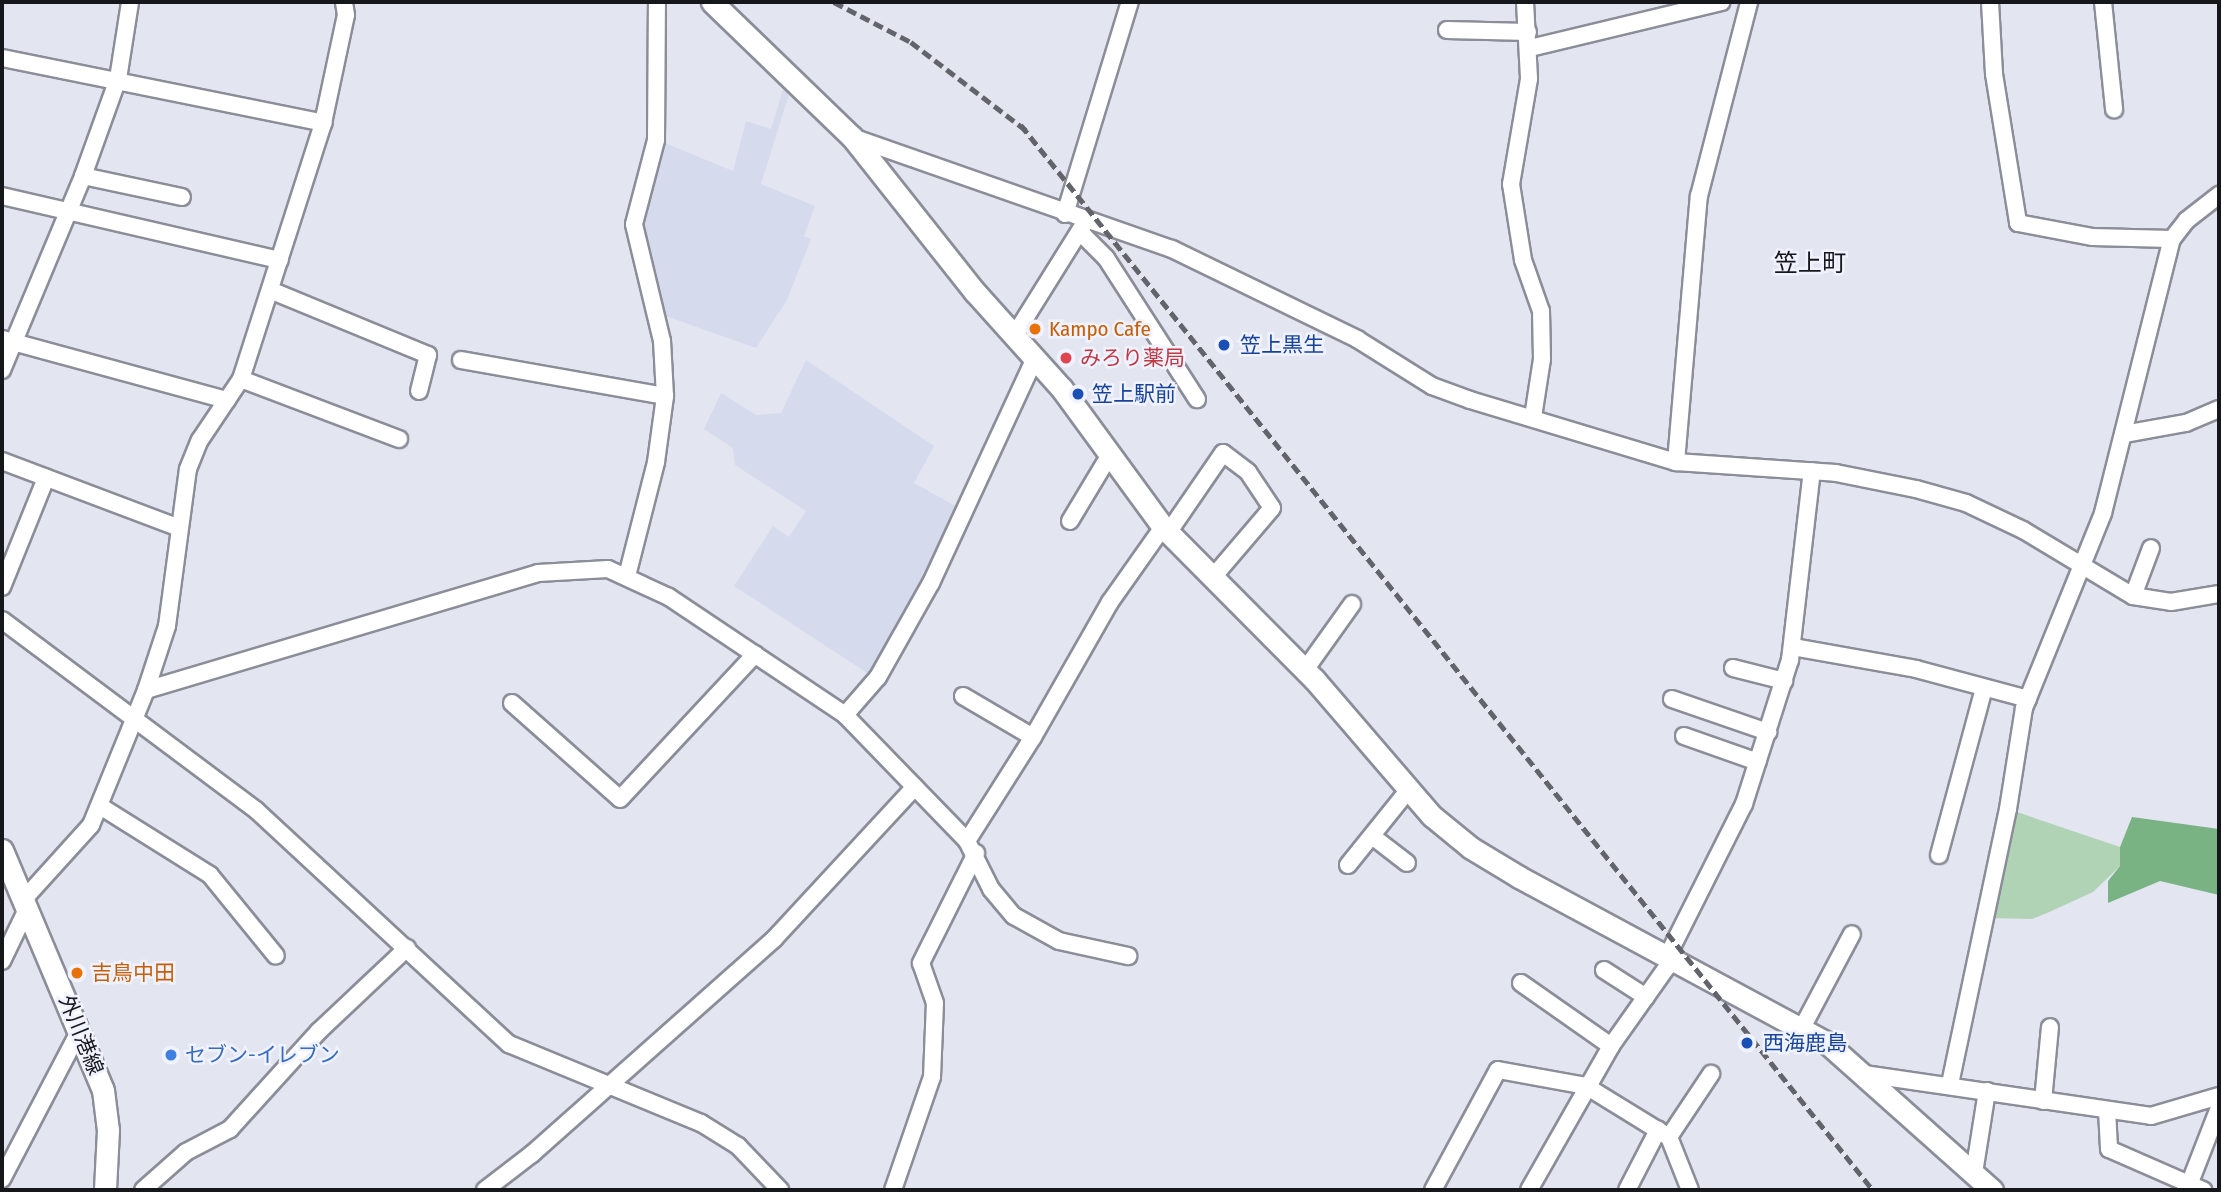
<!DOCTYPE html>
<meta charset="utf-8">
<style>
body{margin:0}
#map{position:relative;width:2221px;height:1192px;overflow:hidden;background:#e3e5f1;font-family:"Fira Sans Condensed","Noto Sans JP",sans-serif}
div>[style]{position:absolute}
[style*='--x']{left:calc(var(--x)*1px);top:calc(var(--y)*1px);width:calc(var(--w)*1px);rotate:calc(var(--a)*1deg)}
.built>*{inset:0;background:#d6daed}
.green>*{inset:0;background:#b0d3b5}
.forest>*{inset:0;background:#79b384}
.roads{filter:drop-shadow(2px 0 #8b8d98) drop-shadow(-2px 0 #8b8d98) drop-shadow(0 2px #8b8d98) drop-shadow(0 -2px #8b8d98)}
.street>*{height:16px;margin:-8px;padding:0 8px;transform-origin:8px;border-radius:8px;background:#fff}
.secondary>*{height:21px;margin:-10.5px;padding:0 10.5px;transform-origin:10.5px;border-radius:10.5px;background:#fff}
.rail>*{height:4.5px;margin-top:-2.25px;transform-origin:0;background:repeating-linear-gradient(90deg,#63646b 0 10px,transparent 0 15px)}
.dots>*{width:19px;height:19px;translate:-50% -50%;box-sizing:border-box;border:4px solid #f0f2ff;border-radius:50%}
span{translate:-50% -50%;white-space:nowrap;text-align:center;line-height:1.15;-webkit-text-stroke:5px #f0f2ff;paint-order:stroke}
.food-label{font-size:21px;color:#c56008}
.left{translate:0 -50%;text-align:left}
.transit-label{font-size:21px;color:#164399}
.health-label{font-size:21px;color:#be3a42}
.street-label{font-size:21px;color:#16171b}
.shop-label{font-size:21px;color:#366cbe}
.quarter-label{font-size:24px;color:#16171b}
.frame{position:absolute;inset:0;border:4px solid #16171b;pointer-events:none}
</style>
<div id="map">
<div class="built">
<i style="clip-path:polygon(785px 83px,791px 88px,761px 184px,815px 206px,804px 236px,811px 239px,787px 300px,756px 348px,660px 314px,638px 226px,660px 141px,733px 171px,746px 121px,771px 129px)"></i>
<i style="clip-path:polygon(806px 360px,934px 446px,914px 483px,959px 508px,926px 581px,872px 676px,734px 586px,773px 526px,789px 537px,806px 511px,735px 465px,733px 448px,704px 429px,721px 393px,756px 415px,781px 413px)"></i>
</div>
<div class="green">
<i style="clip-path:polygon(2011px 810px,2120px 847px,2120px 866px,2093px 892px,2047px 913px,2032px 919px,1989px 918px)"></i>
</div>
<div class="forest">
<i style="clip-path:polygon(2132px 817px,2219px 829px,2219px 895px,2160px 881px,2108px 903px,2108px 881px,2120px 866px,2120px 847px)"></i>
</div>
<div class="roads">
<div class="street">
<i style="--x:1525;--y:2;--w:77;--a:87"></i>
<i style="--x:1529;--y:79;--w:107;--a:99.7"></i>
<i style="--x:1511;--y:184;--w:77;--a:81"></i>
<i style="--x:1523;--y:260;--w:54;--a:70.6"></i>
<i style="--x:1541;--y:311;--w:48;--a:88.8"></i>
<i style="--x:1542;--y:359;--w:59;--a:98.8"></i>
<i style="--x:1990;--y:2;--w:72;--a:86.8"></i>
<i style="--x:1994;--y:74;--w:151;--a:80.8"></i>
<i style="--x:2018;--y:223;--w:75;--a:10.7"></i>
<i style="--x:2092;--y:237;--w:80;--a:1.4"></i>
<i style="--x:2103;--y:2;--w:108;--a:84.1"></i>
<i style="--x:1447;--y:30;--w:81;--a:1.4"></i>
<i style="--x:1530;--y:48;--w:197;--a:-13.5"></i>
<i style="--x:2;--y:58;--w:328;--a:11.4"></i>
<i style="--x:852;--y:137;--w:339;--a:19.3"></i>
<i style="--x:1172;--y:249;--w:206;--a:25.9"></i>
<i style="--x:1357;--y:339;--w:89;--a:32.1"></i>
<i style="--x:1432;--y:386;--w:40;--a:20.2"></i>
<i style="--x:1470;--y:400;--w:215;--a:16.8"></i>
<i style="--x:1676;--y:462;--w:160;--a:3.9"></i>
<i style="--x:1836;--y:473;--w:82;--a:11.3"></i>
<i style="--x:1916;--y:489;--w:52;--a:15.6"></i>
<i style="--x:1966;--y:503;--w:63;--a:25.3"></i>
<i style="--x:2023;--y:530;--w:128;--a:31"></i>
<i style="--x:2133;--y:596;--w:38;--a:9"></i>
<i style="--x:2171;--y:602;--w:49;--a:-9.5"></i>
<i style="--x:83;--y:176;--w:101;--a:12"></i>
<i style="--x:2;--y:196;--w:285;--a:13"></i>
<i style="--x:1065;--y:214;--w:222;--a:-73"></i>
<i style="--x:1081;--y:233;--w:35;--a:45"></i>
<i style="--x:1106;--y:258;--w:168;--a:57.2"></i>
<i style="--x:270;--y:290;--w:171;--a:22.4"></i>
<i style="--x:428;--y:355;--w:37;--a:104"></i>
<i style="--x:1014;--y:336;--w:132;--a:-58"></i>
<i style="--x:2;--y:339;--w:233;--a:15.2"></i>
<i style="--x:461;--y:360;--w:207;--a:10"></i>
<i style="--x:2;--y:370;--w:210;--a:-67.3"></i>
<i style="--x:83;--y:176;--w:103;--a:-70.2"></i>
<i style="--x:118;--y:79;--w:78;--a:-81.1"></i>
<i style="--x:241;--y:379;--w:169;--a:20.8"></i>
<i style="--x:2124;--y:434;--w:63;--a:-10.1"></i>
<i style="--x:2186;--y:423;--w:36;--a:-23"></i>
<i style="--x:2;--y:461;--w:189;--a:20.7"></i>
<i style="--x:1676;--y:462;--w:267;--a:-85.1"></i>
<i style="--x:1699;--y:196;--w:200;--a:-75.5"></i>
<i style="--x:1070;--y:521;--w:76;--a:-59"></i>
<i style="--x:1168;--y:533;--w:97;--a:-55.5"></i>
<i style="--x:1223;--y:453;--w:31;--a:37"></i>
<i style="--x:1248;--y:472;--w:43;--a:56.3"></i>
<i style="--x:1272;--y:508;--w:91;--a:130.5"></i>
<i style="--x:627;--y:576;--w:118;--a:-75.7"></i>
<i style="--x:656;--y:462;--w:67;--a:-82.2"></i>
<i style="--x:665;--y:396;--w:55;--a:-93.1"></i>
<i style="--x:662;--y:341;--w:120;--a:-103.5"></i>
<i style="--x:634;--y:224;--w:87;--a:-75.3"></i>
<i style="--x:656;--y:140;--w:138;--a:-89.6"></i>
<i style="--x:2;--y:587;--w:118;--a:-68"></i>
<i style="--x:2133;--y:596;--w:51;--a:-69.4"></i>
<i style="--x:2;--y:620;--w:317;--a:36.8"></i>
<i style="--x:256;--y:810;--w:345;--a:42.8"></i>
<i style="--x:509;--y:1044;--w:208;--a:22.4"></i>
<i style="--x:701;--y:1123;--w:44;--a:31.9"></i>
<i style="--x:738;--y:1146;--w:61;--a:46.3"></i>
<i style="--x:1793;--y:647;--w:125;--a:10.1"></i>
<i style="--x:1916;--y:669;--w:116;--a:15"></i>
<i style="--x:1733;--y:668;--w:53;--a:14.3"></i>
<i style="--x:1305;--y:670;--w:81;--a:-54.5"></i>
<i style="--x:146;--y:690;--w:409;--a:-16.6"></i>
<i style="--x:538;--y:573;--w:70;--a:-3.3"></i>
<i style="--x:608;--y:569;--w:67;--a:24.7"></i>
<i style="--x:669;--y:597;--w:212;--a:33.8"></i>
<i style="--x:845;--y:715;--w:175;--a:45.9"></i>
<i style="--x:967;--y:841;--w:54;--a:63.4"></i>
<i style="--x:991;--y:889;--w:35;--a:50"></i>
<i style="--x:1014;--y:916;--w:51;--a:29.1"></i>
<i style="--x:1059;--y:941;--w:71;--a:12.3"></i>
<i style="--x:963;--y:696;--w:81;--a:30.4"></i>
<i style="--x:1672;--y:699;--w:102;--a:19"></i>
<i style="--x:512;--y:703;--w:144;--a:41.6"></i>
<i style="--x:620;--y:799;--w:198;--a:-47"></i>
<i style="--x:845;--y:715;--w:50;--a:-49"></i>
<i style="--x:878;--y:677;--w:108;--a:-60.6"></i>
<i style="--x:931;--y:583;--w:248;--a:-65.2"></i>
<i style="--x:1684;--y:736;--w:78;--a:19.4"></i>
<i style="--x:100;--y:806;--w:130;--a:32.1"></i>
<i style="--x:210;--y:875;--w:104;--a:50.8"></i>
<i style="--x:1372;--y:836;--w:44;--a:37.6"></i>
<i style="--x:967;--y:841;--w:123;--a:-57.6"></i>
<i style="--x:1033;--y:737;--w:155;--a:-60.3"></i>
<i style="--x:1110;--y:602;--w:92;--a:-54.8"></i>
<i style="--x:1939;--y:855;--w:173;--a:-74.9"></i>
<i style="--x:1348;--y:865;--w:97;--a:-51.2"></i>
<i style="--x:25;--y:898;--w:98;--a:-47.9"></i>
<i style="--x:91;--y:825;--w:146;--a:-67.8"></i>
<i style="--x:146;--y:690;--w:67;--a:-71.8"></i>
<i style="--x:167;--y:626;--w:158;--a:-82.4"></i>
<i style="--x:188;--y:469;--w:31;--a:-68"></i>
<i style="--x:200;--y:440;--w:73;--a:-56.1"></i>
<i style="--x:241;--y:379;--w:269;--a:-72.2"></i>
<i style="--x:323;--y:123;--w:110;--a:-78"></i>
<i style="--x:346;--y:15;--w:13;--a:-99"></i>
<i style="--x:2;--y:961;--w:60;--a:-64.3"></i>
<i style="--x:1604;--y:970;--w:50;--a:32.7"></i>
<i style="--x:1521;--y:983;--w:110;--a:35"></i>
<i style="--x:1802;--y:1028;--w:106;--a:-62"></i>
<i style="--x:1864;--y:1074;--w:290;--a:8.3"></i>
<i style="--x:2151;--y:1116;--w:71;--a:-16.4"></i>
<i style="--x:1950;--y:1084;--w:281;--a:-78.1"></i>
<i style="--x:2008;--y:809;--w:102;--a:-81"></i>
<i style="--x:2024;--y:708;--w:210;--a:-67.9"></i>
<i style="--x:2103;--y:513;--w:283;--a:-75.9"></i>
<i style="--x:2172;--y:239;--w:24;--a:-52"></i>
<i style="--x:2187;--y:220;--w:41;--a:-38"></i>
<i style="--x:2043;--y:1101;--w:74;--a:-84.6"></i>
<i style="--x:2107;--y:1110;--w:39;--a:87"></i>
<i style="--x:2109;--y:1149;--w:103;--a:23.6"></i>
<i style="--x:1669;--y:1137;--w:76;--a:-56.3"></i>
<i style="--x:1974;--y:1173;--w:83;--a:-81"></i>
<i style="--x:2;--y:1179;--w:168;--a:-62.4"></i>
<i style="--x:143;--y:1190;--w:57;--a:-41.5"></i>
<i style="--x:186;--y:1152;--w:50;--a:-27.6"></i>
<i style="--x:230;--y:1129;--w:132;--a:-47.8"></i>
<i style="--x:319;--y:1031;--w:121;--a:-43.3"></i>
<i style="--x:485;--y:1190;--w:59;--a:-37.5"></i>
<i style="--x:532;--y:1154;--w:324;--a:-41.6"></i>
<i style="--x:774;--y:939;--w:207;--a:-47.2"></i>
<i style="--x:893;--y:1190;--w:120;--a:-71"></i>
<i style="--x:932;--y:1077;--w:74;--a:-87.7"></i>
<i style="--x:935;--y:1003;--w:42;--a:-109.3"></i>
<i style="--x:921;--y:963;--w:123;--a:-63.4"></i>
<i style="--x:1433;--y:1190;--w:136;--a:-61.6"></i>
<i style="--x:1498;--y:1070;--w:89;--a:10.3"></i>
<i style="--x:1586;--y:1086;--w:97;--a:31.6"></i>
<i style="--x:1669;--y:1137;--w:57;--a:68.4"></i>
<i style="--x:1529;--y:1190;--w:166;--a:-60.3"></i>
<i style="--x:1611;--y:1046;--w:97;--a:-54.7"></i>
<i style="--x:1667;--y:967;--w:10;--a:-90"></i>
<i style="--x:1667;--y:957;--w:171;--a:-63.3"></i>
<i style="--x:1744;--y:804;--w:151;--a:-72.3"></i>
<i style="--x:1790;--y:660;--w:190;--a:-83.4"></i>
<i style="--x:1627;--y:1190;--w:68;--a:-62.7"></i>
<i style="--x:2187;--y:1190;--w:88;--a:-68.7"></i>
</div>
<div class="secondary">
<i style="--x:712;--y:2;--w:194;--a:44"></i>
<i style="--x:852;--y:137;--w:198;--a:51.6"></i>
<i style="--x:975;--y:292;--w:130;--a:48.1"></i>
<i style="--x:1062;--y:389;--w:171;--a:53.8"></i>
<i style="--x:1163;--y:527;--w:214;--a:45.2"></i>
<i style="--x:1314;--y:679;--w:181;--a:49.3"></i>
<i style="--x:1432;--y:816;--w:50;--a:39.4"></i>
<i style="--x:1471;--y:848;--w:56;--a:31.1"></i>
<i style="--x:1519;--y:877;--w:350;--a:28.3"></i>
<i style="--x:1827;--y:1043;--w:221;--a:41.7"></i>
<i style="--x:2;--y:850;--w:260;--a:67.2"></i>
<i style="--x:103;--y:1090;--w:40;--a:82.9"></i>
<i style="--x:108;--y:1130;--w:60;--a:92.9"></i>
</div>
</div>
<div class="rail">
<i style="--x:834;--y:2;--w:87;--a:27.5"></i>
<i style="--x:911;--y:42;--w:146;--a:37.5"></i>
<i style="--x:1021;--y:125;--w:1364;--a:51.34"></i>
</div>
<div class="dots">
<i style="left:1035px;top:329px;background:#e8710a"></i>
<i style="left:1224px;top:345px;background:#1a4fb4"></i>
<i style="left:1066px;top:358px;background:#e0444e"></i>
<i style="left:1078px;top:394px;background:#1a4fb4"></i>
<i style="left:77px;top:973px;background:#e8710a"></i>
<i style="left:1747px;top:1043px;background:#1a4fb4"></i>
<i style="left:171px;top:1055px;background:#3f7fe0"></i>
</div>
<div class="food-label">
<span class="left" style="left:1049px;top:329px">Kampo Cafe</span>
<span class="left" style="left:91px;top:973px">吉鳥中田</span>
</div>
<div class="transit-label">
<span class="left" style="left:1240px;top:345px">笠上黒生</span>
<span class="left" style="left:1092px;top:394px">笠上駅前</span>
<span class="left" style="left:1763px;top:1043px">西海鹿島</span>
</div>
<div class="health-label">
<span class="left" style="left:1080px;top:358px">みろり薬局</span>
</div>
<div class="street-label">
<span style="left:81px;top:1035px;rotate:68deg">外川港線</span>
</div>
<div class="shop-label">
<span class="left" style="left:185px;top:1055px">セブン-イレブン</span>
</div>
<div class="quarter-label">
<span style="left:1810px;top:264px">笠上町</span>
</div>
<div class="frame"></div>
</div>
